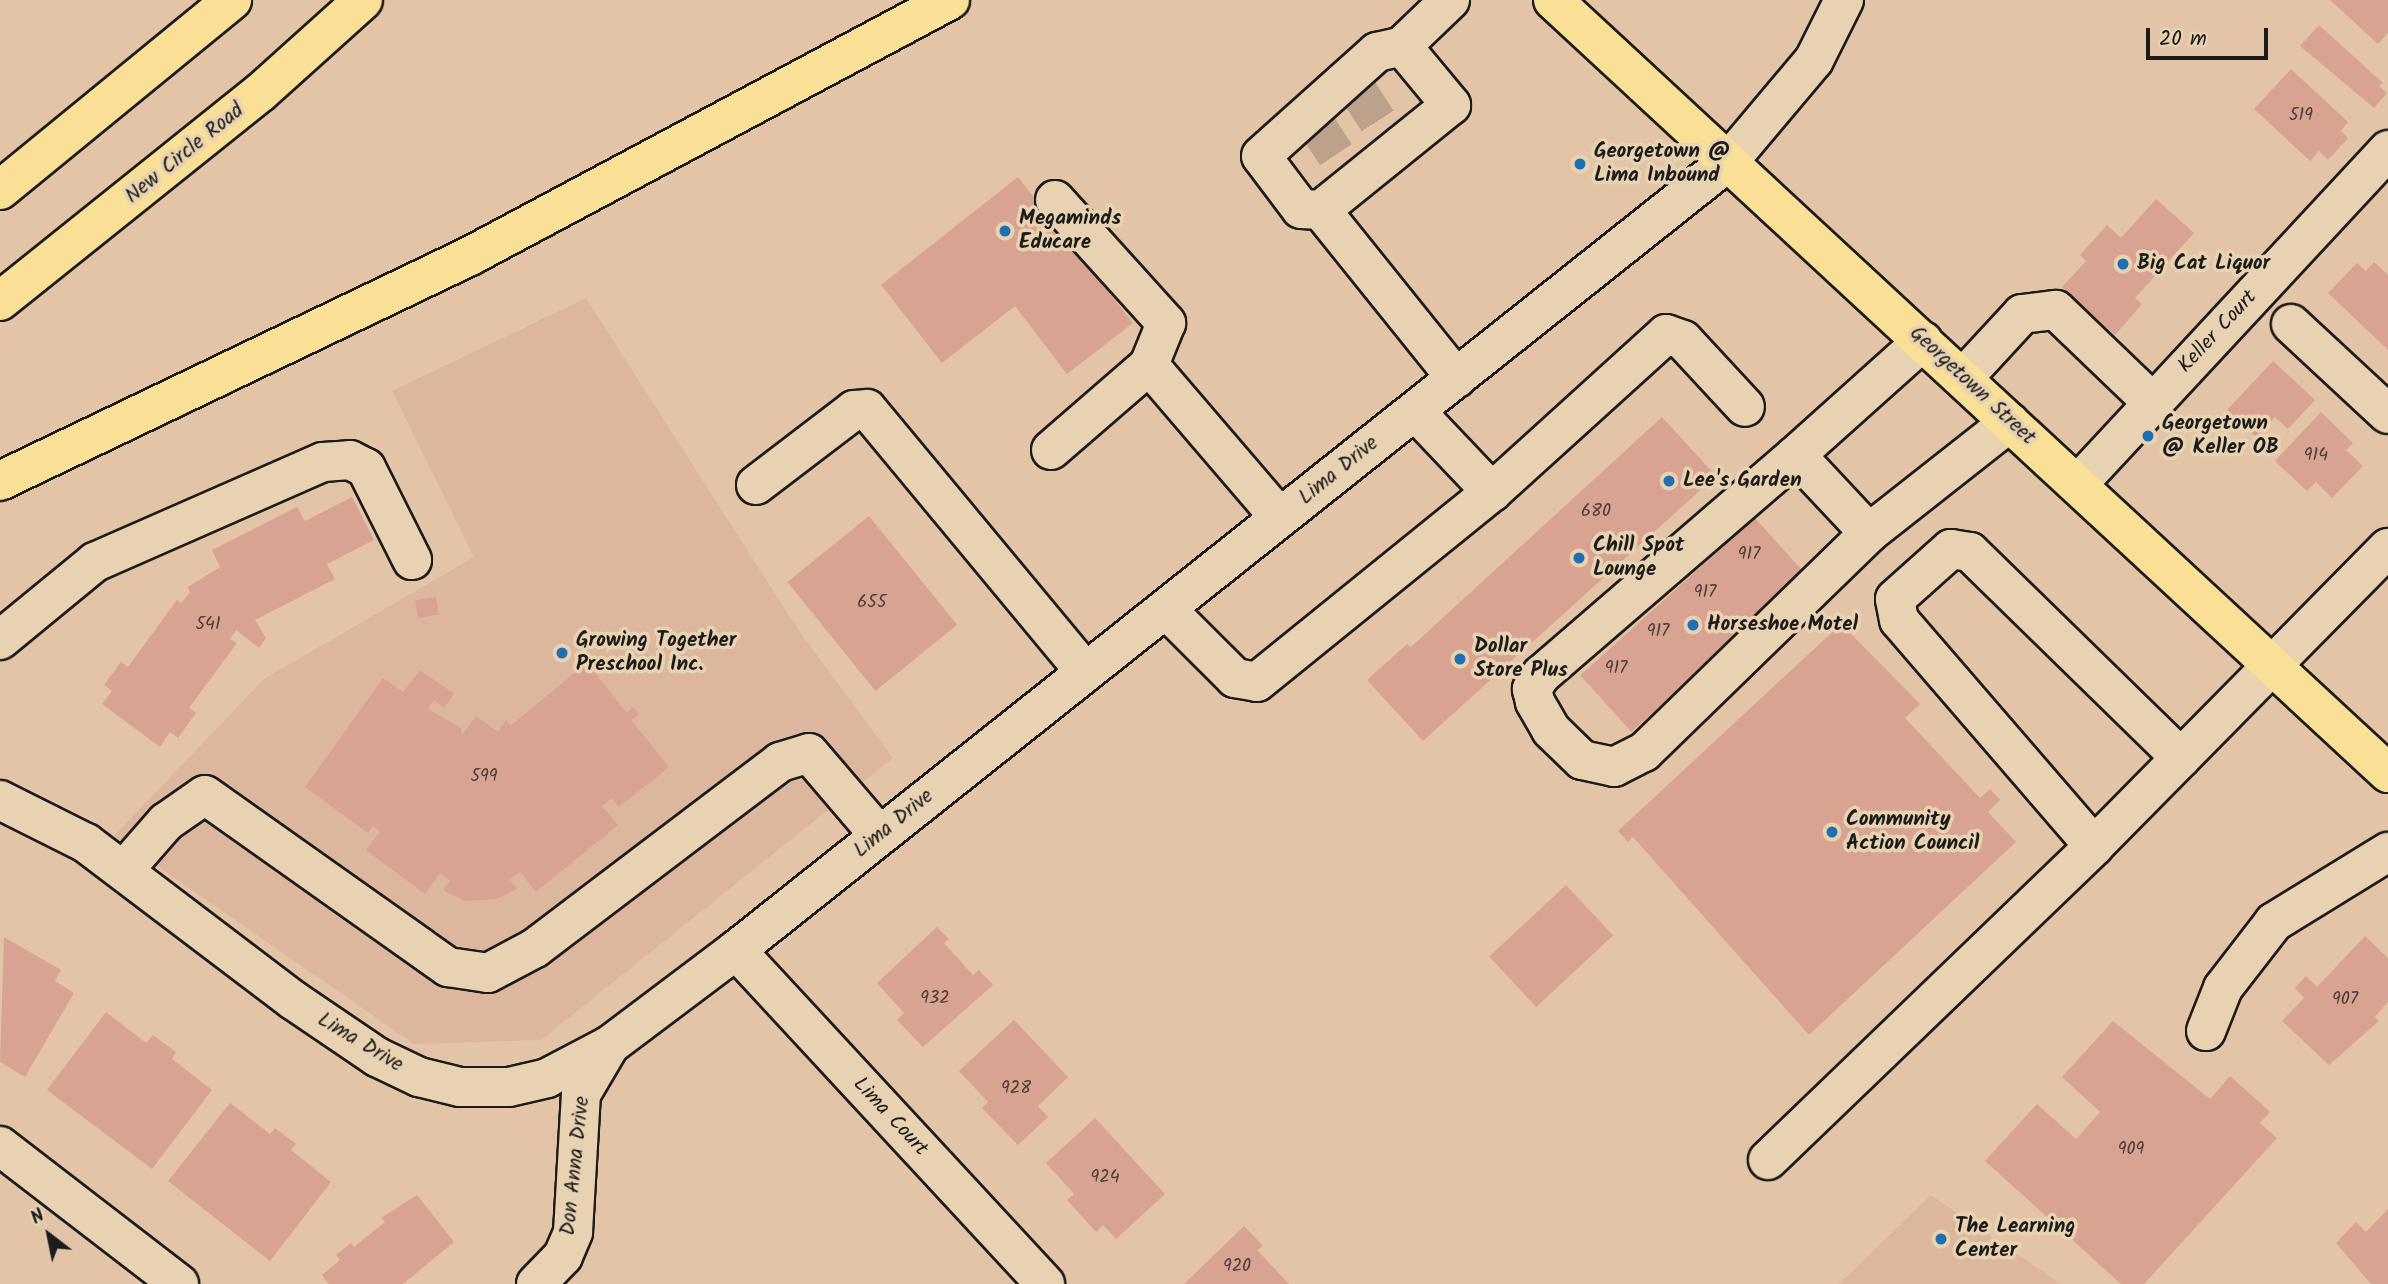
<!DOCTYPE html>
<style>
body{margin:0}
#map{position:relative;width:2388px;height:1284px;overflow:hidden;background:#e4c4a7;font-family:Kalam,sans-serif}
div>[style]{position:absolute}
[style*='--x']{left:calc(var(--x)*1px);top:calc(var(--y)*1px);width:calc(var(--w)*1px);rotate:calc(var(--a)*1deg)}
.built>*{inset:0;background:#ddb79d}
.building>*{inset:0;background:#d9a391;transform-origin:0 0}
.minor-tunnel>*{height:38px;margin-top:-19px;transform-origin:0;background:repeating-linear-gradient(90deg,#bca28b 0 38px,transparent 0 57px)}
.roads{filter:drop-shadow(2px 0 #1c1c1c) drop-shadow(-2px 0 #1c1c1c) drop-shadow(0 2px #1c1c1c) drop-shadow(0 -2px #1c1c1c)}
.minor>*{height:38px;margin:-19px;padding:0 19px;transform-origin:19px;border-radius:19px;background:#e8d2b1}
.major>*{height:38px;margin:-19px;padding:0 19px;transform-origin:19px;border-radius:19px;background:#fadf96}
.highway>*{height:38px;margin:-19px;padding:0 19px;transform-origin:19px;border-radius:19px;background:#fadf96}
.dots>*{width:19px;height:19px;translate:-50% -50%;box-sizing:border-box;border:4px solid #e8d2b1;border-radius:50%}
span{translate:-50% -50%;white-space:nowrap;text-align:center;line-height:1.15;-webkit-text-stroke:7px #e8d2b1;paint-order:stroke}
.number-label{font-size:18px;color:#4b3e39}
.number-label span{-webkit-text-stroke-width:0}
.poi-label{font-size:21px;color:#1c1c1c;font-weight:700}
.left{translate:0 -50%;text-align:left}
.street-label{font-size:21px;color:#1c1c1c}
.north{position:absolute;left:14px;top:1200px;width:70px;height:70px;-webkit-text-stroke:5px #e8d2b1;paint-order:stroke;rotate:328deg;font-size:19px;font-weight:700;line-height:28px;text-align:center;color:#1c1c1c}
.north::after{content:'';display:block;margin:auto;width:24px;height:32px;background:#1c1c1c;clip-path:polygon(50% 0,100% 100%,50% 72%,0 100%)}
.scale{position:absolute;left:2146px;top:28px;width:122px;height:32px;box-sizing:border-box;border:4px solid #1c1c1c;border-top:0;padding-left:9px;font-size:21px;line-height:24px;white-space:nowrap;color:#1c1c1c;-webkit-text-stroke:5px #e8d2b1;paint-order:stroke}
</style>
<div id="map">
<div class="built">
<i style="clip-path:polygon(586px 298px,797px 628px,893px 758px,541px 1040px,414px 1044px,114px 836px,264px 679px,474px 557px,392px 391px)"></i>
<i style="clip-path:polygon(1931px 1195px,2061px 1284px,1839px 1284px)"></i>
</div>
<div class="building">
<i style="clip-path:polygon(2330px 0,2388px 0,2388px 33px,2378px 44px)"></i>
<i style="clip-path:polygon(2319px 25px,2383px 83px,2379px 86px,2387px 93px,2374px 108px,2300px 46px)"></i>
<i style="clip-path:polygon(2291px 69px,2348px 122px,2341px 131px,2348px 138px,2328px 160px,2319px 151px,2310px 161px,2254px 109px)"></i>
<i style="clip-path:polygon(1018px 177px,1133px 323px,1067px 374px,1015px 306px,942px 363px,881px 285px)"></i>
<i style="clip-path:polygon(2156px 199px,2194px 233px,2135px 298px,2142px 304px,2115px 335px,2062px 287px,2086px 261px,2080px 255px,2107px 225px,2121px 238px)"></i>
<i style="clip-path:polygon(2374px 262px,2388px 275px,2388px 350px,2328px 293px,2357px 263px,2366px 271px)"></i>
<i style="clip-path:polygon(2273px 361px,2315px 400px,2288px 429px,2275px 417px,2256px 437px,2227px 410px)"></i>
<i style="clip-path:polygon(2321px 412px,2353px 443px,2346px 450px,2363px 466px,2332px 498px,2316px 482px,2307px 491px,2275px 461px)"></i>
<i style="clip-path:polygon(1662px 417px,1716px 476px,1423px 741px,1367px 680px,1407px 644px,1411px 647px)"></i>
<i style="clip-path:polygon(352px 497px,374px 540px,327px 564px,335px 579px,255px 620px,266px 638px,259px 648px,236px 630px,230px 639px,237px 643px,189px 708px,196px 713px,178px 738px,170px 732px,160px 747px,102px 704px,112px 691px,104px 685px,121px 662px,128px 667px,177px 600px,181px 603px,190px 593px,188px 587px,220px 567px,212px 550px,297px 507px,305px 521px)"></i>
<i style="left:869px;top:516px;width:140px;height:105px;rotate:51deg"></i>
<i style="left:1755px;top:518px;width:76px;height:235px;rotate:48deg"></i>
<i style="left:436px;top:597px;width:18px;height:21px;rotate:81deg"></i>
<i style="clip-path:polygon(1841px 624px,1920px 704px,1905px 718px,1980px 798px,1990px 789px,2000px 800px,1988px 812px,2016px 842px,1809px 1035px,1633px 837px,1628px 842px,1618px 831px)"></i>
<i style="clip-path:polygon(587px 663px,627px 713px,633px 707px,639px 715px,631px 720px,669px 767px,619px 807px,612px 798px,602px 806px,618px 825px,536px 892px,520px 872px,510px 880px,517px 889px,497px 899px,465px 901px,443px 890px,450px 881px,440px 873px,425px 894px,366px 850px,380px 831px,373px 826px,368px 833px,305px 787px,383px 678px,403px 692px,420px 670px,454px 694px,444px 708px,434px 700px,428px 709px,461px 728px,462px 735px,476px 716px,498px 732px,506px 720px,510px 726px)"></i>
<i style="left:1566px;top:885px;width:69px;height:105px;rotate:47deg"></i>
<i style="clip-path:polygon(937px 927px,949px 939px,944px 943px,973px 975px,979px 970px,993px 985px,923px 1047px,897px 1020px,904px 1013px,877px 983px)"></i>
<i style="clip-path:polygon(2365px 936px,2388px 958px,2388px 1002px,2375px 1017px,2379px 1021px,2329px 1065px,2282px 1021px,2304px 998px,2295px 988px,2306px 976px,2317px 987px)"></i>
<i style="clip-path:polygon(4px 937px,61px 970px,55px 981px,74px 993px,25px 1077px,0 1062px)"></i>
<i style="clip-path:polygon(106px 1012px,146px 1043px,153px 1035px,176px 1052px,172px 1059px,212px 1090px,152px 1169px,47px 1090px)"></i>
<i style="clip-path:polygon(1014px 1020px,1068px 1077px,1038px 1106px,1048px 1117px,1018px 1145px,982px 1108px,988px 1102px,959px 1071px)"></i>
<i style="clip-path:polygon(2113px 1021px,2210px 1099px,2230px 1076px,2270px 1112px,2260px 1123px,2277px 1138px,2144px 1284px,2121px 1284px,1985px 1161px,2037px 1104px,2076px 1139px,2100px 1112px,2062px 1077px)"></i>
<i style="clip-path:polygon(230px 1103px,270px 1134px,275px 1128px,296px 1144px,291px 1150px,331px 1182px,270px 1261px,168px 1181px)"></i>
<i style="clip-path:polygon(1095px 1118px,1165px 1194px,1116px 1239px,1103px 1225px,1096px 1232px,1067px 1200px,1074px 1194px,1046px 1163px)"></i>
<i style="clip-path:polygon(417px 1195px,454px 1242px,403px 1284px,329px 1284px,322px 1275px,340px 1260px,336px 1255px,351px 1243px,354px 1247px,385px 1222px,381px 1218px)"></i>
<i style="clip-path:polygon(2388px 1209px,2388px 1284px,2371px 1284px,2336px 1243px,2356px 1222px,2366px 1232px)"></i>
<i style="clip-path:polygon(1244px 1226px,1263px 1246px,1257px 1250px,1289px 1284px,1184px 1284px)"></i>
</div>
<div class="minor-tunnel">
<i style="--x:1357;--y:89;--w:50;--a:57.3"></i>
<i style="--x:1315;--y:123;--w:49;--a:56.6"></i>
</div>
<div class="roads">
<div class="minor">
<i style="--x:1450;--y:0;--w:66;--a:136.2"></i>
<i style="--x:1402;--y:46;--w:77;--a:50.3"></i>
<i style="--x:1451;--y:105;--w:167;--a:141.1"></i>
<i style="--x:1321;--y:210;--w:216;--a:51.2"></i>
<i style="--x:1055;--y:200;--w:166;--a:47.9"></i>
<i style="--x:1166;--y:323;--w:45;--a:112"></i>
<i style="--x:1321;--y:210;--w:20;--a:-177"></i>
<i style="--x:1301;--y:209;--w:66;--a:-127"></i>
<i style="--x:1261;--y:156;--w:156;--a:-41.9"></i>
<i style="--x:1377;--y:52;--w:26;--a:-13"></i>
<i style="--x:2291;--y:324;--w:132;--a:42.9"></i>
<i style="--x:1923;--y:341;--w:171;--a:138.1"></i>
<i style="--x:1796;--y:455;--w:107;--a:46.9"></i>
<i style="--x:1869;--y:533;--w:179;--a:-38.2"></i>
<i style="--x:1963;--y:378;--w:87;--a:-47.3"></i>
<i style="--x:2022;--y:314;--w:34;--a:-7"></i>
<i style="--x:2056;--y:310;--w:134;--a:43.8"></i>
<i style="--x:1415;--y:411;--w:112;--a:46.5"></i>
<i style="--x:1492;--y:492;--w:235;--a:-42.2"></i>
<i style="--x:1666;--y:334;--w:18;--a:19"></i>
<i style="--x:1683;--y:340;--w:91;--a:47.2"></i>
<i style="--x:1051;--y:450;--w:130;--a:-40.9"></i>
<i style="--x:1149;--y:365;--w:201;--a:49.4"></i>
<i style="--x:1796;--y:455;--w:337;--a:139.2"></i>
<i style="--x:1541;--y:675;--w:17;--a:123"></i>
<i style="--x:1532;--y:689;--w:13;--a:77"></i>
<i style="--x:1535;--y:702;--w:32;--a:60"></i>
<i style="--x:1551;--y:730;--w:43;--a:44.1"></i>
<i style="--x:1582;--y:760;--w:33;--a:12"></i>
<i style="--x:1614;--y:767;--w:34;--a:-27"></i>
<i style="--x:1644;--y:752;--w:314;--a:-44.2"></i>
<i style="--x:2078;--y:484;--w:456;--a:-47.1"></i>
<i style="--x:756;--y:485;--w:123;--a:-37.4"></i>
<i style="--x:854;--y:410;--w:13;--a:-4"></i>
<i style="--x:867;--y:409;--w:342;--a:50.3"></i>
<i style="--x:1166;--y:609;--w:98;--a:45"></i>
<i style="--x:1235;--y:678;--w:22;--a:10"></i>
<i style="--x:1257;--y:682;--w:302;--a:-39"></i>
<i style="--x:0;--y:640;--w:123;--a:-39.4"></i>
<i style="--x:95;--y:562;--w:249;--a:-23.7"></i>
<i style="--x:323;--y:462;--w:27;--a:-4"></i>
<i style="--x:350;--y:460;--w:18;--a:27"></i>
<i style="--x:366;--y:468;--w:103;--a:63.4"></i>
<i style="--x:0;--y:800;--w:96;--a:26.6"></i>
<i style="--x:86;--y:843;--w:260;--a:37.2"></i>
<i style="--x:293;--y:1000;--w:102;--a:34.2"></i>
<i style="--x:377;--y:1057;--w:47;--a:25.5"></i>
<i style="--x:419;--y:1077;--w:42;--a:13.7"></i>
<i style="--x:460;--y:1087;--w:49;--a:0"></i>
<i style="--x:509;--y:1087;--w:39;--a:-13"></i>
<i style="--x:547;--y:1078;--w:71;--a:-27.6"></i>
<i style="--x:610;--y:1045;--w:158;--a:-37"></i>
<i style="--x:736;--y:950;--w:1268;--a:-38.47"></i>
<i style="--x:1729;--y:161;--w:132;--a:-49.9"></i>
<i style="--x:1814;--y:60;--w:67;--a:-63.4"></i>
<i style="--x:2094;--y:846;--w:298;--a:-130.8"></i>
<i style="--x:1899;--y:620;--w:21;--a:-101"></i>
<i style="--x:1895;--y:599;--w:75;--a:-41.8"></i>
<i style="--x:1951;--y:549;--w:19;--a:9"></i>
<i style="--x:1970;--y:552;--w:295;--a:44.3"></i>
<i style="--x:124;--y:870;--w:64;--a:-48.8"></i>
<i style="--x:166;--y:822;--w:47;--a:-34.7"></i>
<i style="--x:205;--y:795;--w:298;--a:35.3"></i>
<i style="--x:448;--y:967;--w:40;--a:8.5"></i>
<i style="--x:488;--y:973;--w:53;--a:-28"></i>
<i style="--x:535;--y:948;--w:308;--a:-37.2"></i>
<i style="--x:780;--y:762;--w:30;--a:-17"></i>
<i style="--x:809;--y:753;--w:108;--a:49.5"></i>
<i style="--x:736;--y:950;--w:455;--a:47.2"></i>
<i style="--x:2206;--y:1031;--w:46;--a:-68.4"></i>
<i style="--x:2223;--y:988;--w:83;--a:-52.3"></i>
<i style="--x:2274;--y:922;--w:134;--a:-31.6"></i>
<i style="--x:0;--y:1146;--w:226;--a:37.6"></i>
<i style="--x:1768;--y:1160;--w:453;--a:-43.9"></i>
<i style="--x:2094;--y:846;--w:419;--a:-45.4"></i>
<i style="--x:536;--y:1284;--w:39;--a:-46"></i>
<i style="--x:563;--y:1256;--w:26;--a:-67"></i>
<i style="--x:573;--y:1232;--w:138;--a:-86.7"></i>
<i style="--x:581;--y:1094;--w:57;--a:-59.4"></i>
</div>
<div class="major">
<i style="--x:1553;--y:0;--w:1138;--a:42.79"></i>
</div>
<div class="highway">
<i style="--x:0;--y:190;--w:300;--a:-39.3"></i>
<i style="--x:0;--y:301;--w:334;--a:-38.7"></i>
<i style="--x:261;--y:92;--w:137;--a:-42"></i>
<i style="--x:0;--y:481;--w:521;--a:-25.58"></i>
<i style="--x:470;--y:256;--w:544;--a:-28.07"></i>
</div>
</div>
<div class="dots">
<i style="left:1580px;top:164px;background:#1f6fb2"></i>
<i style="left:1005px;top:231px;background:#1f6fb2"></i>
<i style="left:2123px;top:264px;background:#1f6fb2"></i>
<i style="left:2148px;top:436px;background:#1f6fb2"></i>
<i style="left:1669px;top:481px;background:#1f6fb2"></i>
<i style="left:1579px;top:558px;background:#1f6fb2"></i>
<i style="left:1693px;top:625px;background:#1f6fb2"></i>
<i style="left:562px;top:653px;background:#1f6fb2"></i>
<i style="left:1460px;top:659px;background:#1f6fb2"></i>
<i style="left:1832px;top:832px;background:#1f6fb2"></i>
<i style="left:1941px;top:1239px;background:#1f6fb2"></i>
</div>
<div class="number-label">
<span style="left:2301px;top:116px">519</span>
<span style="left:2316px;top:456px">914</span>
<span style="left:1596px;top:512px">680</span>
<span style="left:1749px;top:555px">917</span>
<span style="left:1705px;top:593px">917</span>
<span style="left:872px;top:603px">655</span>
<span style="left:208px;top:625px">541</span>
<span style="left:1658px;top:632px">917</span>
<span style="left:1616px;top:669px">917</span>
<span style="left:484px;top:777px">599</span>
<span style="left:935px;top:999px">932</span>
<span style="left:2345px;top:1000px">907</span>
<span style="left:1016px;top:1089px">928</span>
<span style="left:2131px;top:1150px">909</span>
<span style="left:1105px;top:1178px">924</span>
<span style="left:1237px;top:1267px">920</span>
</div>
<div class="poi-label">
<span class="left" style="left:1594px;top:164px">Georgetown @<br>Lima Inbound</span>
<span class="left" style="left:1019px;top:231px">Megaminds<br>Educare</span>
<span class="left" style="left:2137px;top:264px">Big Cat Liquor</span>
<span class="left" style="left:2162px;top:436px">Georgetown<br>@ Keller OB</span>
<span class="left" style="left:1683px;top:481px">Lee's Garden</span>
<span class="left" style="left:1593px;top:558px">Chill Spot<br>Lounge</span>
<span class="left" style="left:1707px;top:625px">Horseshoe Motel</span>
<span class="left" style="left:576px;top:653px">Growing Together<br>Preschool Inc.</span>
<span class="left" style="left:1474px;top:659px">Dollar<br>Store Plus</span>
<span class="left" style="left:1846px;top:832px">Community<br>Action Council</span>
<span class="left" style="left:1955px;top:1239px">The Learning<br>Center</span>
</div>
<div class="street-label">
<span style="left:185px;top:154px;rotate:-39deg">New Circle Road</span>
<span style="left:2218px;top:332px;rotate:-47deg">Keller Court</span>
<span style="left:1972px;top:386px;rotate:43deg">Georgetown Street</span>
<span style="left:1339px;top:471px;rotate:-39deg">Lima Drive</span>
<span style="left:894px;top:824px;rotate:-39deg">Lima Drive</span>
<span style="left:360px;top:1043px;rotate:31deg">Lima Drive</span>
<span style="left:890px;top:1117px;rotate:47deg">Lima Court</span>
<span style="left:576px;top:1166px;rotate:-84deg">Don Anna Drive</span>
</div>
<div class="north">N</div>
<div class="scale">20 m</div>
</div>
